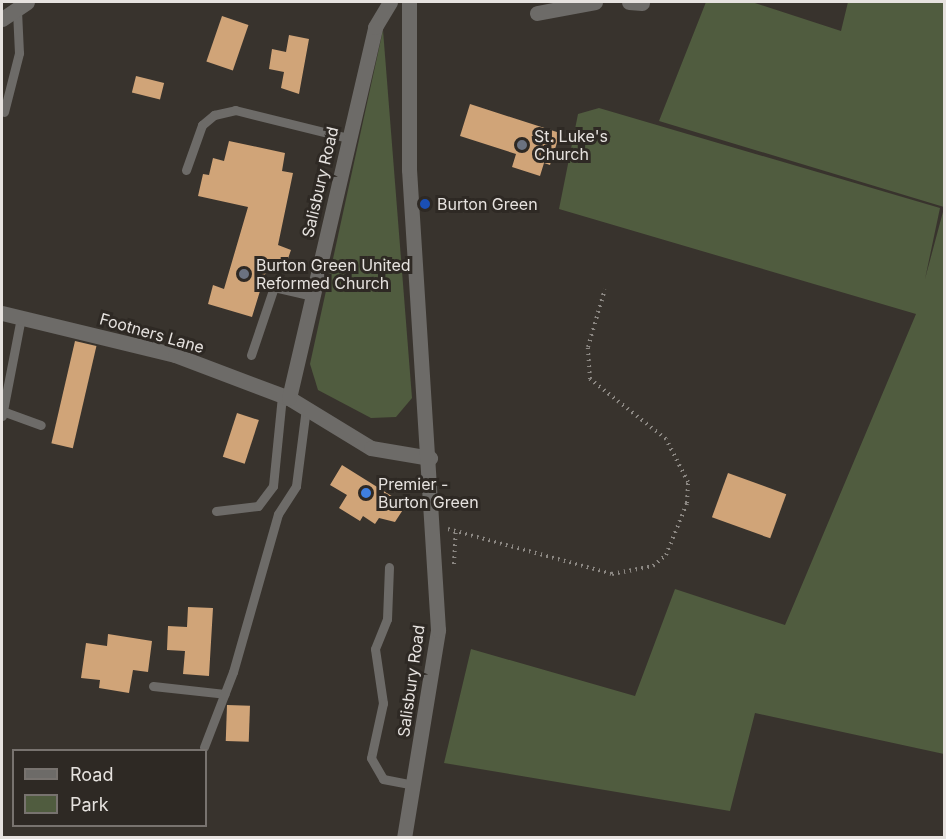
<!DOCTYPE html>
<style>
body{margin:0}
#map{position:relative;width:946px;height:839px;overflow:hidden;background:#38332d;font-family:Inter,sans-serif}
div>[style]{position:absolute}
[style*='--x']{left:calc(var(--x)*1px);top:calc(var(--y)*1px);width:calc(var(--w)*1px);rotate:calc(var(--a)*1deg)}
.green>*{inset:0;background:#505c3f}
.building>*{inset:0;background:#d0a478;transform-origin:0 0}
.path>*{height:4px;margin-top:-2px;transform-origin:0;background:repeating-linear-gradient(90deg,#8c8883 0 1.5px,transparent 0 6px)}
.service>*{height:9px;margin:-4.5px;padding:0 4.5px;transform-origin:4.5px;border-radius:4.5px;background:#6d6b68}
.minor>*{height:15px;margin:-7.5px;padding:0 7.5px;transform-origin:7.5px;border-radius:7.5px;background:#6d6b68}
.dots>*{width:16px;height:16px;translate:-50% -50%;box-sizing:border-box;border:3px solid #2e2924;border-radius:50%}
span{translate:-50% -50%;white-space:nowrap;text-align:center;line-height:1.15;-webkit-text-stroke:6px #2e2924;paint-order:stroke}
.poi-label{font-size:16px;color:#e6e2df}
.left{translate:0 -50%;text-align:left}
.street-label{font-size:16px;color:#e6e2df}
.frame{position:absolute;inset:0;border:3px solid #e6e2df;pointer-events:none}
.legend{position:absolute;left:12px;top:749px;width:195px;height:78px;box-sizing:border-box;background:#2e2924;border:2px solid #78736f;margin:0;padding:8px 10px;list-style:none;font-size:18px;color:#e6e2df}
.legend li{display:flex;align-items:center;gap:12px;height:30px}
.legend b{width:30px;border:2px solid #78736f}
</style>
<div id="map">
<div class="green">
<i style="clip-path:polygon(706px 2px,752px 2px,841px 31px,848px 2px,944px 2px,944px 207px,659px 121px)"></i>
<i style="clip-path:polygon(383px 30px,412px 398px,396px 417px,371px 418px,318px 390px,310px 364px)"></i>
<i style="clip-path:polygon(599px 108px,940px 208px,925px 279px,944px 208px,944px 754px,755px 713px,730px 811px,444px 763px,471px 649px,635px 696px,675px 589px,785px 625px,916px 314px,559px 209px,578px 114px)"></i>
</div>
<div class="building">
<i style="left:222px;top:16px;width:28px;height:48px;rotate:19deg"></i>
<i style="clip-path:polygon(289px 35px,309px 39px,299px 94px,281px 88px,284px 72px,269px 69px,272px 49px,286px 52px)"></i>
<i style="left:136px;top:76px;width:29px;height:17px;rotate:14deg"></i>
<i style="clip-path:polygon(470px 104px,560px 133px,550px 165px,544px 163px,540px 176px,512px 167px,516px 154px,460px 136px)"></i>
<i style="clip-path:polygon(229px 141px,285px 153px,282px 171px,293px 173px,278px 245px,291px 250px,284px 270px,268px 265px,252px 317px,208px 304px,213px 285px,224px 289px,248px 207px,198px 196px,203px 174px,209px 175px,213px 158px,224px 161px)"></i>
<i style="left:75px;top:341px;width:22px;height:105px;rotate:13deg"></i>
<i style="left:237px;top:413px;width:23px;height:46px;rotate:18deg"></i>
<i style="clip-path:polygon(342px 465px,406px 505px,395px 522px,379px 518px,375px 524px,363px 516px,360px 521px,339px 508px,347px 495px,330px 485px)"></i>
<i style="left:728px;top:473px;width:62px;height:47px;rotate:20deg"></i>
<i style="clip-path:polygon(188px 607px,213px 608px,209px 676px,183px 674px,185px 651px,167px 650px,168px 626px,187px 627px)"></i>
<i style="clip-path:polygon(108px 634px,152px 641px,148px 672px,133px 670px,129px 693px,99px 688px,100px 680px,81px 678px,86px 643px,107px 646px)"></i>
<i style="left:227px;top:705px;width:23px;height:36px;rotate:2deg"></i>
</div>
<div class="path">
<i style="--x:448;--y:529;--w:170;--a:15.3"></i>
<i style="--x:612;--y:574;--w:42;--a:-11"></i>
<i style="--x:653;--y:566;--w:17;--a:-40"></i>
<i style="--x:666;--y:555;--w:56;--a:-68"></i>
<i style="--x:687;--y:503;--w:21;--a:-87"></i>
<i style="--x:688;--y:482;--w:48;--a:-117.1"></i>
<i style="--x:666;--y:439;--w:97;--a:-141.7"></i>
<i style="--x:590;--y:379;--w:32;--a:-94"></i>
<i style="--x:588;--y:347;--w:60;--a:-73.7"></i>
<i style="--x:454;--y:564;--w:34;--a:-87"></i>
</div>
<div class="service">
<i style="--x:4;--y:112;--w:61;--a:-75.7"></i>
<i style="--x:19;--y:53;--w:42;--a:-92.7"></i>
<i style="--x:186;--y:170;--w:48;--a:-70.4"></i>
<i style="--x:202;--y:125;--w:16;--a:-40"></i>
<i style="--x:214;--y:115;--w:22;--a:-13"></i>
<i style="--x:235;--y:110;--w:116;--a:13.9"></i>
<i style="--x:251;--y:355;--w:72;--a:-71.3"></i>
<i style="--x:274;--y:287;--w:39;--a:13"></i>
<i style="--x:5;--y:412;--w:38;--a:20"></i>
<i style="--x:2;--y:416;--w:101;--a:-79.1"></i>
<i style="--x:216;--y:511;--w:42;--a:-6.8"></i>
<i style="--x:258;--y:506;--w:25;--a:-53"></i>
<i style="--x:273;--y:486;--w:90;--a:-84.3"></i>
<i style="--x:389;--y:567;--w:52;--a:92.2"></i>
<i style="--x:387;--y:619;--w:32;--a:112"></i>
<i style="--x:375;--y:649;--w:55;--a:81.6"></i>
<i style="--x:383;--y:703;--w:56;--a:102.3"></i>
<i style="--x:371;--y:758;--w:24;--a:60"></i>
<i style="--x:383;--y:779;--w:31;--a:11"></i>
<i style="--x:153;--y:686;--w:72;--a:6.3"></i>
<i style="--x:204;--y:747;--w:80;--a:-68.9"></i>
<i style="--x:233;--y:672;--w:164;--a:-74.1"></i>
<i style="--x:278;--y:514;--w:33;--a:-57"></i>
<i style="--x:296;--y:486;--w:79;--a:-82.7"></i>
</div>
<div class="minor">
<i style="--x:629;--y:2;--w:13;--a:4"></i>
<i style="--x:537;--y:13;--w:59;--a:-10.7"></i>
<i style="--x:2;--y:19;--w:30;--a:-34"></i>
<i style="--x:2;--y:313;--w:178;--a:13.6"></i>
<i style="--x:175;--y:355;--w:122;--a:20.7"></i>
<i style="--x:289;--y:398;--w:96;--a:31.4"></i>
<i style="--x:371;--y:448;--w:60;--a:9.6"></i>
<i style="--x:289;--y:398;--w:381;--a:-76.9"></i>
<i style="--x:375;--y:27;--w:29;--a:-59"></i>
<i style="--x:404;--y:838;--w:211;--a:-80.7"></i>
<i style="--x:438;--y:630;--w:461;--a:-93.6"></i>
<i style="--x:409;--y:170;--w:168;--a:-90"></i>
</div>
<div class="dots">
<i style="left:522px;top:145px;background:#6b7280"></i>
<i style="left:425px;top:204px;background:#1a4fb4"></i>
<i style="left:244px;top:274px;background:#6b7280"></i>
<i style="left:366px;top:493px;background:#3f7fe0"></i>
</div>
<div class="poi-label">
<span class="left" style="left:534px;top:145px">St. Luke's<br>Church</span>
<span class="left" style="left:437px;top:204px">Burton Green</span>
<span class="left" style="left:256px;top:274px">Burton Green United<br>Reformed Church</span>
<span class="left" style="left:378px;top:493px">Premier -<br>Burton Green</span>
</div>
<div class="street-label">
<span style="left:320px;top:182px;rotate:-77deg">Salisbury Road</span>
<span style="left:152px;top:333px;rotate:16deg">Footners Lane</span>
<span style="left:411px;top:681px;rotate:-82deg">Salisbury Road</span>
</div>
<div class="frame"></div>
<ul class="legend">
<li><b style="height:8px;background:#6d6b68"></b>Road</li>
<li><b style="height:16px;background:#505c3f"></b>Park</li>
</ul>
</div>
